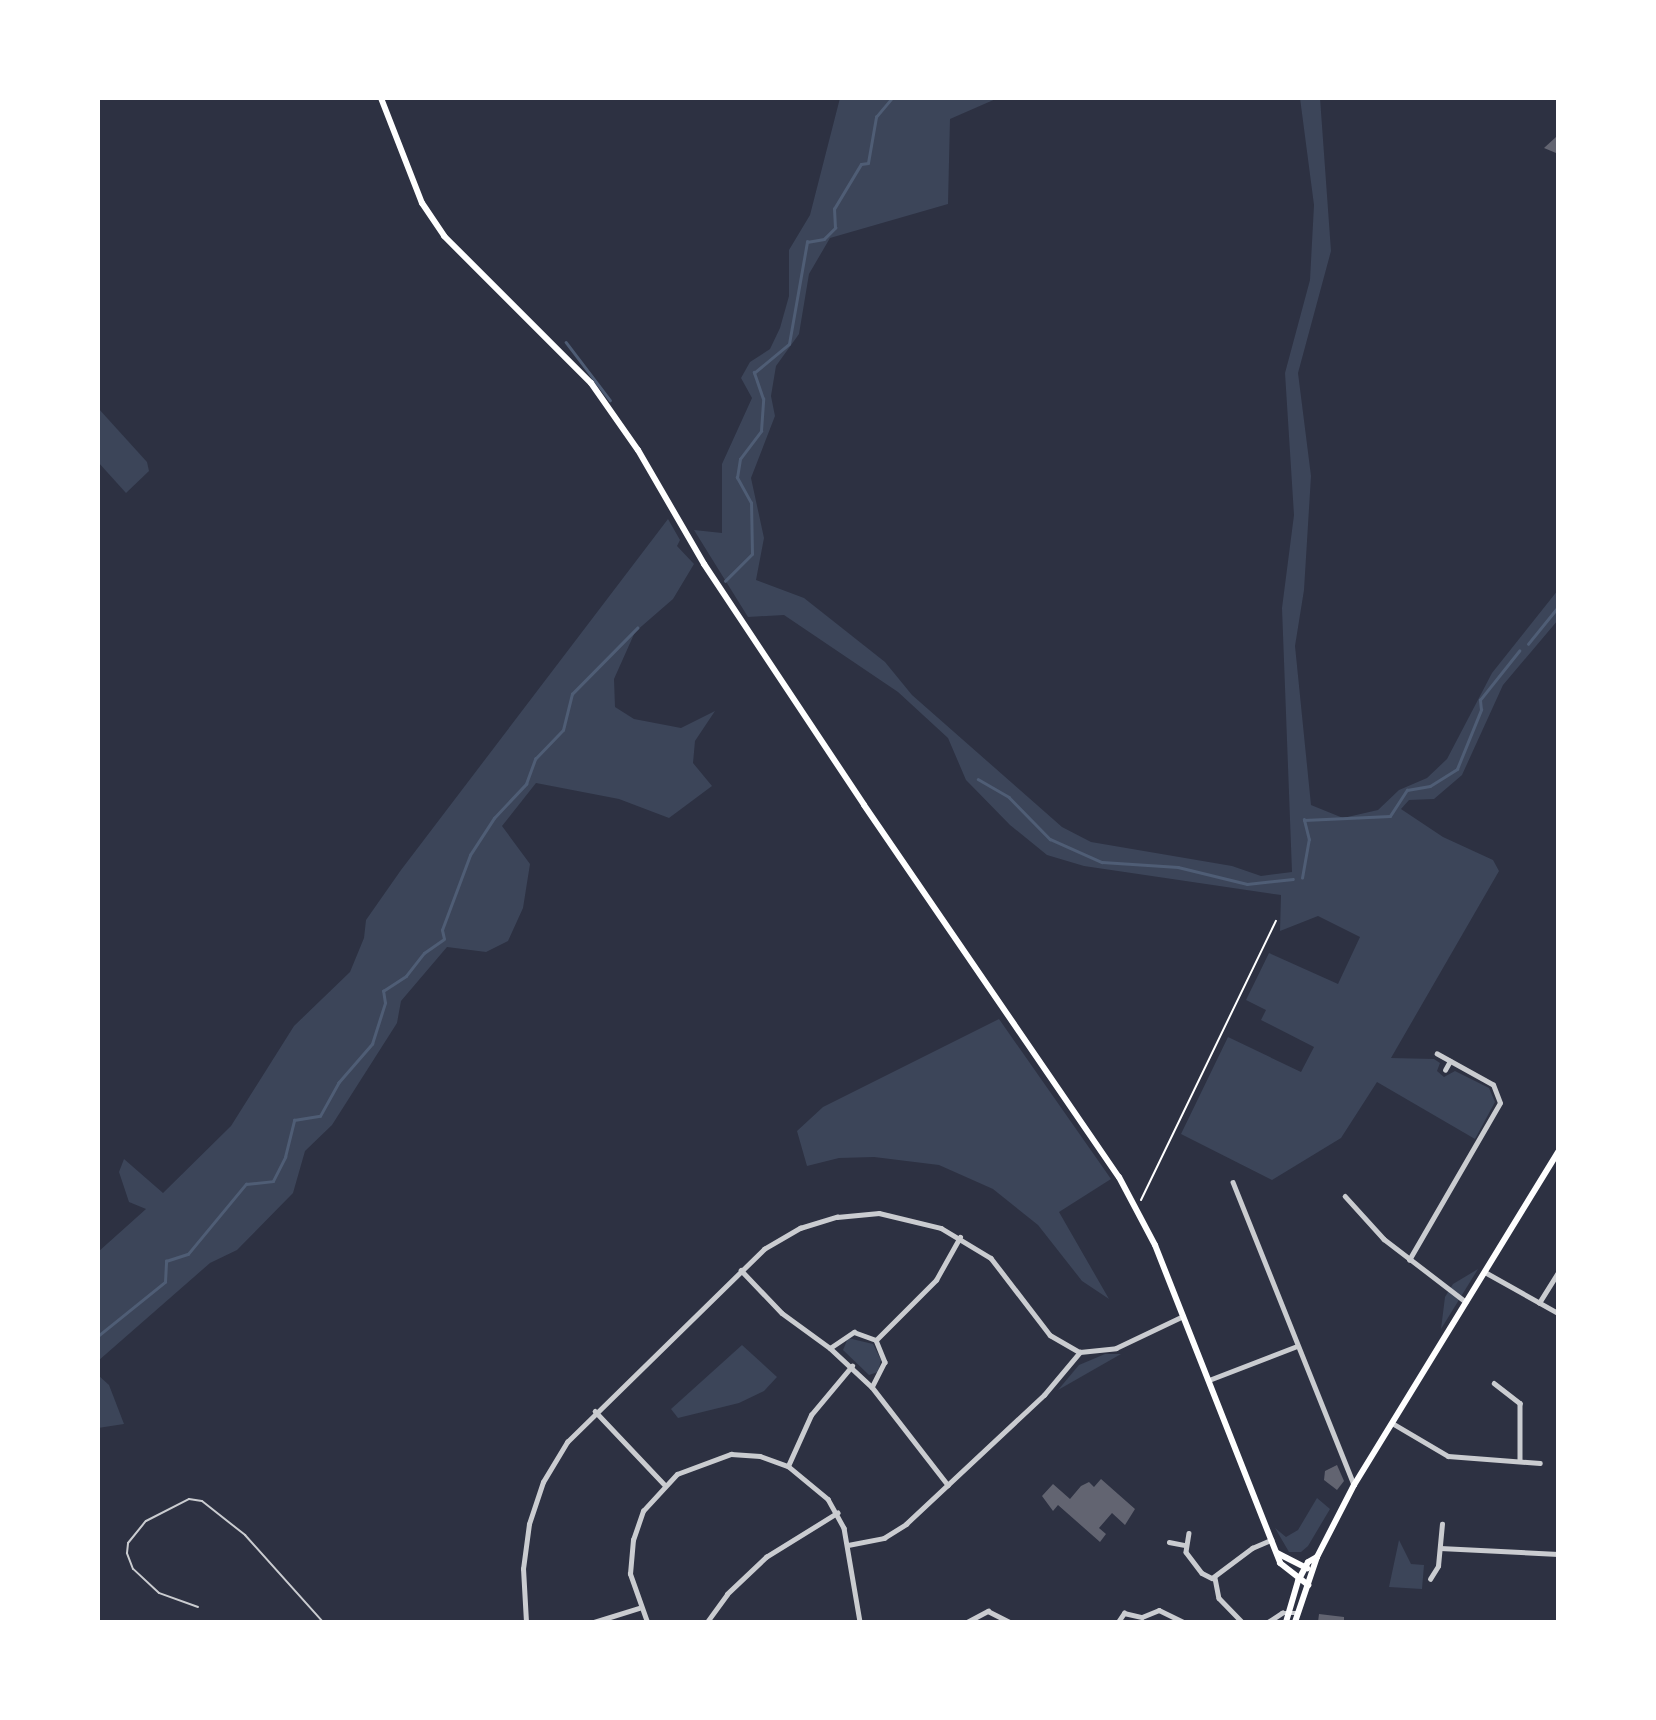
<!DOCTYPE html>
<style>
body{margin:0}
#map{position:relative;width:1656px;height:1720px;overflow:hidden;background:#2d3142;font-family:Roboto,sans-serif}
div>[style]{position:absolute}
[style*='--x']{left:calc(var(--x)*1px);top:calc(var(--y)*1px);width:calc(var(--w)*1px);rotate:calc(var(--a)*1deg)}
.green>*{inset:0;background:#3c4559}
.stream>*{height:2.5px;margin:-1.25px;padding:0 1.25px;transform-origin:1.25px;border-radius:1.25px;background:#4f5d75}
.building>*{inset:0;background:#626471}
.path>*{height:2px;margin:-1px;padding:0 1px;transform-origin:1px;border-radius:1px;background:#fff}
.service>*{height:2px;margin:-1px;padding:0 1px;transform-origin:1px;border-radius:1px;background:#caccd0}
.minor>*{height:4.5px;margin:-2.25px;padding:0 2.25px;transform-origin:2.25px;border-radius:2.25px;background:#caccd0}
.secondary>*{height:6px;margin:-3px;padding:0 3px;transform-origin:3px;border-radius:3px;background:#fff}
span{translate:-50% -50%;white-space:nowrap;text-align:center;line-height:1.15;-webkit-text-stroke:5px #fff;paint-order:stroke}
.frame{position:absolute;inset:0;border:100px solid #fff;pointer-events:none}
</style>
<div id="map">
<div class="green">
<i style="clip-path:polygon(840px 98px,998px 98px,950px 119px,948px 204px,830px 238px,809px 274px,799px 334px,776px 366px,771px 396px,775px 416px,751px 478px,764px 538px,756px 580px,804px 598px,885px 662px,912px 695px,1062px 827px,1091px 842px,1232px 866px,1261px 876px,1292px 872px,1282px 608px,1294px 515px,1285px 373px,1310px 280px,1314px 205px,1300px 98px,1320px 98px,1331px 251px,1298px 373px,1311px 476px,1304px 590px,1295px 646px,1311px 805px,1343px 818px,1378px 810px,1399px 790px,1427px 778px,1447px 759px,1492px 673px,1558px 590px,1558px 620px,1503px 685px,1462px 775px,1434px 799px,1409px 800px,1401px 809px,1443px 837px,1493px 860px,1499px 871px,1391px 1058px,1434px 1059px,1440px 1063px,1437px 1071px,1444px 1077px,1455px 1071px,1489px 1088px,1495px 1102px,1475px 1139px,1377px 1082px,1341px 1138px,1272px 1180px,1181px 1134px,1228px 1037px,1301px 1072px,1314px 1047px,1261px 1020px,1266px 1010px,1246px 1000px,1269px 953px,1338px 984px,1360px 937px,1318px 916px,1280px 931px,1281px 895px,1084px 866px,1047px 855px,1010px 825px,966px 780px,948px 738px,898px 692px,784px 615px,748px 617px,694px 530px,722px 533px,722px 464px,752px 398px,741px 378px,750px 362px,770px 349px,780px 328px,789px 296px,789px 250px,810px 215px)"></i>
<i style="clip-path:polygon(98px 408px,147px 462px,149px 471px,126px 493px,98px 462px)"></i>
<i style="clip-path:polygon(668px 519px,680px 540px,677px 546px,694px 564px,673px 599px,635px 632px,614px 679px,615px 707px,634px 719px,681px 728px,715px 711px,695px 741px,693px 763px,712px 786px,669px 818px,619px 799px,536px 783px,502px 826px,530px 864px,523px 908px,508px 941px,486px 952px,447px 947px,401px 1001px,397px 1023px,332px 1125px,305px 1151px,293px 1193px,237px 1250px,210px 1263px,98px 1361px,98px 1252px,146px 1209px,129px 1202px,119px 1172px,124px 1159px,163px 1193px,231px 1126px,294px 1026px,350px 972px,364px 938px,366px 920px,401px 870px)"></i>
<i style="clip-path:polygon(999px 1019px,1111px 1179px,1059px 1212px,1109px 1299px,1082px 1281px,1038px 1225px,993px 1189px,939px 1165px,874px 1157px,839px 1158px,807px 1166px,797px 1131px,823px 1107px)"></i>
<i style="clip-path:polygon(1478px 1269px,1441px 1329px,1445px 1297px,1453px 1284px)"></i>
<i style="clip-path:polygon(848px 1338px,873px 1344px,881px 1360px,878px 1372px,869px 1375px,843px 1350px)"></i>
<i style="clip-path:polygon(742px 1345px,777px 1377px,764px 1391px,739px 1403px,678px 1418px,671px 1409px)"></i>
<i style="clip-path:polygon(1105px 1354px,1121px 1354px,1058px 1390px,1079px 1365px)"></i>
<i style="clip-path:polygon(98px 1375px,109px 1385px,124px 1424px,98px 1428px)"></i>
<i style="clip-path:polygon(1317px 1498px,1330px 1509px,1308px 1546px,1301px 1552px,1289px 1552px,1275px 1528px,1286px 1537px,1298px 1530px)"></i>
<i style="clip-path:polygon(1399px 1540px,1411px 1564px,1424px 1565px,1422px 1589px,1389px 1587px)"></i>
</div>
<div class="stream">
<i style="--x:566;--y:342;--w:73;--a:52.8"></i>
<i style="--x:725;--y:581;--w:38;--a:-45"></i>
<i style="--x:752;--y:554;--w:51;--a:-91.1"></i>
<i style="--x:751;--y:503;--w:29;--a:-119"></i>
<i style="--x:737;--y:478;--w:19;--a:-81"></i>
<i style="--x:740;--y:459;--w:35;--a:-53"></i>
<i style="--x:761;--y:431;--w:32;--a:-86"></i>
<i style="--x:763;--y:399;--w:28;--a:-109"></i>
<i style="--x:754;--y:373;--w:45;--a:-39.6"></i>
<i style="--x:789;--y:344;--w:104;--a:-80"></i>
<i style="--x:807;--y:242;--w:17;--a:-10"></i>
<i style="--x:824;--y:239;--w:16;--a:-45"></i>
<i style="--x:835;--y:228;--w:19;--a:-93"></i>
<i style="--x:834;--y:209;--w:52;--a:-59"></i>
<i style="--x:861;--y:164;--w:7;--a:-8"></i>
<i style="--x:868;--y:163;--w:47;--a:-80.1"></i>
<i style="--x:876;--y:117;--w:25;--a:-50"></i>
<i style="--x:1528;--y:644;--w:48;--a:-51"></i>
<i style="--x:978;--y:779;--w:36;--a:30"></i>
<i style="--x:1009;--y:797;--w:59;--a:45.7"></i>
<i style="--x:1050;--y:839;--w:57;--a:23.9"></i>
<i style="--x:1102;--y:862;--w:76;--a:3.8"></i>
<i style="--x:1178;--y:867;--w:71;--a:13.8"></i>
<i style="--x:1247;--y:884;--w:46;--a:-6.2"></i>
<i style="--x:1302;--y:878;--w:39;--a:-80"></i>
<i style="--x:1309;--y:840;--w:21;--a:-104"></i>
<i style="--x:1304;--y:820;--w:86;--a:-2.7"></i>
<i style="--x:1390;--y:816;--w:31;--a:-57"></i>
<i style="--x:1407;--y:790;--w:23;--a:-10"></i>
<i style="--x:1430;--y:786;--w:32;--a:-32"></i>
<i style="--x:1457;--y:769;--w:64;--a:-67.9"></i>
<i style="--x:1481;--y:710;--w:10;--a:-96"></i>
<i style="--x:1480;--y:700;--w:63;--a:-51.5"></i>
<i style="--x:98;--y:1336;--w:86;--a:-38.9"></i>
<i style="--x:165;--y:1282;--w:21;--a:-87"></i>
<i style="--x:166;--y:1261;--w:23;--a:-18"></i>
<i style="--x:188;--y:1254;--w:91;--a:-50.4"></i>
<i style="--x:246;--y:1184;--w:27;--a:-6"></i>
<i style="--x:273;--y:1181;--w:27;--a:-63"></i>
<i style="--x:285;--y:1157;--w:38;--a:-76"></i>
<i style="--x:294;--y:1120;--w:26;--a:-9"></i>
<i style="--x:320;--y:1116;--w:38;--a:-61"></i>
<i style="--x:338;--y:1083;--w:52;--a:-48.9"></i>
<i style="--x:372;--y:1044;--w:43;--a:-72.4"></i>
<i style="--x:385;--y:1003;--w:12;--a:-99"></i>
<i style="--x:383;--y:991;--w:27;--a:-33"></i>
<i style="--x:406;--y:976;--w:29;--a:-52"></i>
<i style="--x:424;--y:953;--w:24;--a:-35"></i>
<i style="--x:444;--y:939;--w:9;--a:-103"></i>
<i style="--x:442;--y:930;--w:80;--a:-69.5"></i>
<i style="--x:470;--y:855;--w:44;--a:-57"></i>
<i style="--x:494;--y:818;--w:47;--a:-46.7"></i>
<i style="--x:526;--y:784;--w:27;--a:-70"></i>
<i style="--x:535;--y:759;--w:40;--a:-46"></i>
<i style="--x:563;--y:730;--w:37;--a:-76"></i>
<i style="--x:572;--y:694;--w:93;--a:-45.4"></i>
</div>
<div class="building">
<i style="clip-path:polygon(1556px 137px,1558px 148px,1556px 153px,1544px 148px)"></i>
<i style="clip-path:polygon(1337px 1465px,1344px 1481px,1337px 1490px,1324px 1480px,1325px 1471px)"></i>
<i style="clip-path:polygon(1101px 1479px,1135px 1509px,1125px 1525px,1112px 1513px,1099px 1528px,1106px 1534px,1100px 1542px,1058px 1505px,1053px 1511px,1042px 1496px,1053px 1484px,1070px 1499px,1081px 1486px,1089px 1482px,1094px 1487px)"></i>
<i style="clip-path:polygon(1319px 1614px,1344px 1617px,1344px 1622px,1318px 1622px)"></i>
</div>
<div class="path">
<i style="--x:1141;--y:1200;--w:310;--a:-64.2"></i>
</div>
<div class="service">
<i style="--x:198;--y:1607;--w:41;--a:-160.3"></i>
<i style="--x:159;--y:1593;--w:35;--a:-137"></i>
<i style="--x:133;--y:1569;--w:17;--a:-111"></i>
<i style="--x:127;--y:1553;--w:10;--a:-84"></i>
<i style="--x:128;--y:1543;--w:28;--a:-51"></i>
<i style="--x:146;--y:1521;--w:48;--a:-27.1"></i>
<i style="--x:189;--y:1499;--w:13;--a:9"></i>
<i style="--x:202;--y:1501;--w:55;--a:38.3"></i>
<i style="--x:245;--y:1535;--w:117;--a:48.1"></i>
</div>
<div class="minor">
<i style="--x:1445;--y:1070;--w:10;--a:-61"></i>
<i style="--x:1233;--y:1182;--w:326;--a:68.2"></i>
<i style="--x:1345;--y:1196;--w:58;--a:47.8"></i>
<i style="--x:1384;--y:1239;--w:103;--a:37.5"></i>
<i style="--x:1409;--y:1260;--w:181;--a:-59.9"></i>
<i style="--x:1500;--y:1103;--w:19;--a:-111"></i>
<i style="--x:1493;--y:1085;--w:64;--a:-151"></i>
<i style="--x:741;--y:1270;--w:59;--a:46.4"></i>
<i style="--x:782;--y:1313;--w:59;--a:36.1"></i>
<i style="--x:830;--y:1348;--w:57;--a:42.9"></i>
<i style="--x:872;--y:1387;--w:124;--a:52.2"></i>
<i style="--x:1485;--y:1272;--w:84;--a:29.3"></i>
<i style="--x:1539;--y:1303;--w:36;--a:-58"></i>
<i style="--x:876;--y:1340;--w:85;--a:-45"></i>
<i style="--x:936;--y:1280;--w:49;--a:-60.8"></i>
<i style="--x:830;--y:1348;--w:29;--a:-34"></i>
<i style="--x:854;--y:1332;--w:23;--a:20"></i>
<i style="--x:876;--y:1340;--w:24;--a:68"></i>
<i style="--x:885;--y:1362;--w:28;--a:117"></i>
<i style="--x:1209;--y:1380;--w:94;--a:-21.1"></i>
<i style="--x:1494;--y:1383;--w:33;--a:38"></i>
<i style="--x:1520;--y:1403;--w:58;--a:90"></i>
<i style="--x:595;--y:1411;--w:100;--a:46.6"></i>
<i style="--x:1392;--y:1423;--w:65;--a:30.5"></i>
<i style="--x:1448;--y:1456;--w:92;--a:4.4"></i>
<i style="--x:788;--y:1466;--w:56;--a:-65.7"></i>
<i style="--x:811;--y:1415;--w:64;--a:-50.1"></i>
<i style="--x:1189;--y:1533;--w:19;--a:99"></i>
<i style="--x:1186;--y:1552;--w:26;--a:53"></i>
<i style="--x:1202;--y:1573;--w:11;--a:27"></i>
<i style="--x:1212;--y:1578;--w:50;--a:-36.9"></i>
<i style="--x:1252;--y:1548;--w:21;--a:-23"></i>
<i style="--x:1169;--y:1542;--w:16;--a:11"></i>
<i style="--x:848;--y:1545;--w:37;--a:-11"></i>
<i style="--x:884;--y:1538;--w:26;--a:-32"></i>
<i style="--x:906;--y:1524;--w:189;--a:-43.1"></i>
<i style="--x:1044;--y:1395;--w:56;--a:-50.1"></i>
<i style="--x:1440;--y:1548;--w:118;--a:2.9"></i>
<i style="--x:1215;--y:1578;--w:20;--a:79"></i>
<i style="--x:1219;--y:1598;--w:33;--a:46"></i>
<i style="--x:1430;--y:1579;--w:15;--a:-58"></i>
<i style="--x:1438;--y:1566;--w:42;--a:-84.6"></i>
<i style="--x:526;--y:1622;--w:53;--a:-93.2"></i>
<i style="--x:523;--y:1569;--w:45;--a:-82.4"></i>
<i style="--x:529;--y:1524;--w:44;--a:-71.6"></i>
<i style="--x:543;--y:1482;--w:47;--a:-59"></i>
<i style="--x:567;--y:1442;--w:276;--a:-44.4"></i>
<i style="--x:764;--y:1249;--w:42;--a:-30.3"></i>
<i style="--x:800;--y:1228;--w:39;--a:-17"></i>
<i style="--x:837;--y:1217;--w:42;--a:-5.4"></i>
<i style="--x:879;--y:1213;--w:64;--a:13.6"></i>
<i style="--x:941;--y:1228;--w:58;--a:31"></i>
<i style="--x:991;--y:1258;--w:97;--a:52.5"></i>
<i style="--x:1050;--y:1335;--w:34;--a:30"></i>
<i style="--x:1080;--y:1352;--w:36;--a:-6"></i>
<i style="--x:1116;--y:1348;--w:74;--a:-25.5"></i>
<i style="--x:594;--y:1622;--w:47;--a:-17.3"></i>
<i style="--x:647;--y:1622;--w:51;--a:-109.5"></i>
<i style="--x:630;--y:1574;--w:34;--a:-85"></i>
<i style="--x:633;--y:1540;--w:31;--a:-71"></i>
<i style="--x:643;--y:1511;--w:50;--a:-47.4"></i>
<i style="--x:677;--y:1474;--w:58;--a:-20.3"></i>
<i style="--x:731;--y:1454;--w:29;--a:4"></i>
<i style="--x:760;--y:1456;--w:30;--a:20"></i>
<i style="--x:788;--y:1466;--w:52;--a:39.5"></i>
<i style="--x:828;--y:1499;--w:33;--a:61"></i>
<i style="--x:844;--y:1528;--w:95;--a:80.3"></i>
<i style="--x:707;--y:1622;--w:34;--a:-54"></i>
<i style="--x:727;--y:1594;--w:54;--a:-43.5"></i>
<i style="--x:766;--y:1557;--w:84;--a:-31.8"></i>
<i style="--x:967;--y:1622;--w:24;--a:-28"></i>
<i style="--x:988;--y:1611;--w:25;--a:27"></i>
<i style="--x:1118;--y:1622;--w:11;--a:-56"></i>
<i style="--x:1124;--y:1613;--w:18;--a:13"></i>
<i style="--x:1142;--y:1617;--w:18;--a:-22"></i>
<i style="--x:1159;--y:1610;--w:28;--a:26"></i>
<i style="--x:1268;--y:1622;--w:17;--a:-33"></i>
<i style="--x:1282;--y:1613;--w:16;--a:0"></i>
</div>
<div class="secondary">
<i style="--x:381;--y:98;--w:113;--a:68.7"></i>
<i style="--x:422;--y:203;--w:40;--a:56"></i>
<i style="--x:444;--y:236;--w:208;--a:45"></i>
<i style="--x:591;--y:383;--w:82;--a:55"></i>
<i style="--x:638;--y:450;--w:132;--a:59.9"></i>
<i style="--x:704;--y:564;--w:289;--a:56.4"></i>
<i style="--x:864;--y:805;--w:451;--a:55.6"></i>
<i style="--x:1119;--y:1177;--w:77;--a:62.1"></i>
<i style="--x:1155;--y:1245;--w:342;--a:68.5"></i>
<i style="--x:1280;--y:1563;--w:36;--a:38"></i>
<i style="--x:1277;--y:1553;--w:34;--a:27"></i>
<i style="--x:1286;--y:1622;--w:43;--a:-73.7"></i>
<i style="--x:1298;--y:1581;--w:21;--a:-62"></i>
<i style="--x:1308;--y:1562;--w:10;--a:-29"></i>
<i style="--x:1295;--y:1622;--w:69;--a:-71.3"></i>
<i style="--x:1317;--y:1557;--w:81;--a:-62.8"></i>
<i style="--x:1354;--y:1485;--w:391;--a:-58.5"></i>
</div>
<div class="frame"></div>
</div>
